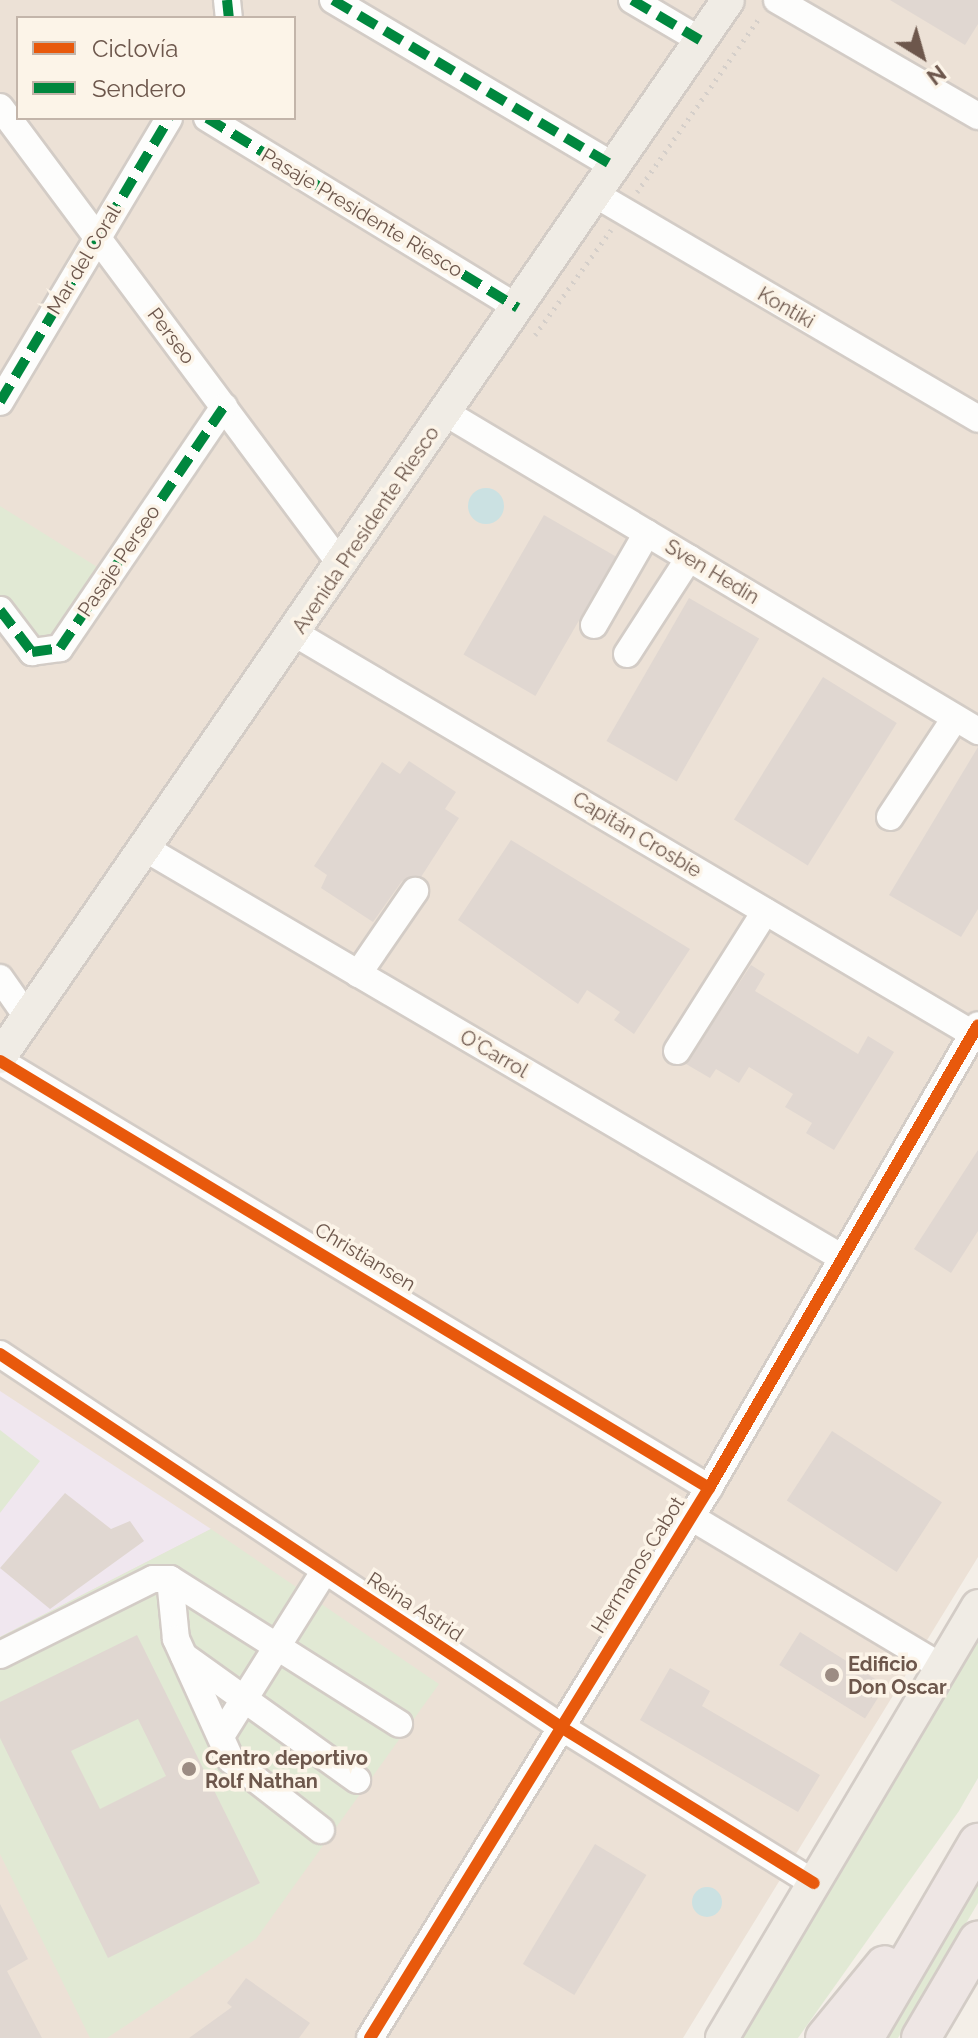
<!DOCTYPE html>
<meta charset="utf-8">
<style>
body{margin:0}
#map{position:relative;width:978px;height:2038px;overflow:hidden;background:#f4efe8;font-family:Raleway,sans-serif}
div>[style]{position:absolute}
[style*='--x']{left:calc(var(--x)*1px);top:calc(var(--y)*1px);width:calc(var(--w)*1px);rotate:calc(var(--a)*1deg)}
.residential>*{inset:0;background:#ece1d6}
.education>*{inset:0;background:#f0e7ef}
.green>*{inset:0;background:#e1e9d4}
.water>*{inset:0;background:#cbe1e2}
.round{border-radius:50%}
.building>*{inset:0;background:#e0d7d1;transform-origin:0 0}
.path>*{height:5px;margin-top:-2.5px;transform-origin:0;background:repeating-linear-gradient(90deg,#d5cfca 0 2px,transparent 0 8px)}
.roads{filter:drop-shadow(2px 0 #d3ccc6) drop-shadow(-2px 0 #d3ccc6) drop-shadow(0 2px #d3ccc6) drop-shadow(0 -2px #d3ccc6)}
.minor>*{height:26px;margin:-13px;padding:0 13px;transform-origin:13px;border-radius:13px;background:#fdfdfc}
.major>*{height:32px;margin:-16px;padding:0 16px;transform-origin:16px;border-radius:16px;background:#f0ece5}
.highway>*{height:38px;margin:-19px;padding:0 19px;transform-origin:19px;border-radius:19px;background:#eee6e4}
.quiet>*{height:10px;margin-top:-5px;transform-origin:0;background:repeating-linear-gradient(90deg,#00873e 0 20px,transparent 0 30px)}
.cycleway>*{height:12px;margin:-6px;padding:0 6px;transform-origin:6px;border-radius:6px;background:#e8590c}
.dots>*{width:22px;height:22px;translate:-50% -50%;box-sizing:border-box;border:4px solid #fcf4e8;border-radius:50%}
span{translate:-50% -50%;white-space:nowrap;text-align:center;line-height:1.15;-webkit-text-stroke:7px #fcf4e8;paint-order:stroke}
.street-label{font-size:20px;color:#6d574c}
.poi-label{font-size:20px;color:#6d574c;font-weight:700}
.left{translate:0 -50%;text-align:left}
.legend{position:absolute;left:16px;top:16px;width:280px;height:104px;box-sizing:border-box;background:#fcf4e8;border:2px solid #c3b5aa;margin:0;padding:10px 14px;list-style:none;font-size:24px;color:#6d574c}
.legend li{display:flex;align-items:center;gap:16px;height:40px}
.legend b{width:40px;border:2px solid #c3b5aa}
.north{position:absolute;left:882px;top:16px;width:80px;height:80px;-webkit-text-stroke:6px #fcf4e8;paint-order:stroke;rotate:143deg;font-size:22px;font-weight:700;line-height:32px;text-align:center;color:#6d574c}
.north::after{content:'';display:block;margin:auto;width:28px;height:36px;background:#6d574c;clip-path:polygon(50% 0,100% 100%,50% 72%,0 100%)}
</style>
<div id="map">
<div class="residential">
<i style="clip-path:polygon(evenodd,0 0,978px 0,978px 1557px,683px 2038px,0 2038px,0 0,18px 18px,294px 18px,294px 118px,18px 118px,18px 18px)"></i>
</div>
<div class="education">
<i style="clip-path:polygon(0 1391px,211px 1529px,0 1637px)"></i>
</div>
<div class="green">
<i style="clip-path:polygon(0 506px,102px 570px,58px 637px,42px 644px,0 599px)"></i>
<i style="clip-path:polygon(0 1430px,40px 1461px,0 1513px)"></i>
<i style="clip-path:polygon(211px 1529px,439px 1684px,256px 1939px,107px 2038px,90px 2038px,0 1854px,0 1637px)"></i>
<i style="clip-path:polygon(978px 1636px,978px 1778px,959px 1811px,798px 2038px,743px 2038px)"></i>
<i style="clip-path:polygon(978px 1882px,978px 1903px,898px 2038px,886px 2038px)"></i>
</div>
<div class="water">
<i class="round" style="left:468px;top:488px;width:36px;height:36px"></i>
<i class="round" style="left:692px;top:1887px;width:30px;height:30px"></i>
</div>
<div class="building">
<i style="clip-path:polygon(890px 0,978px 0,978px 24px,965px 45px)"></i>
<i style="left:544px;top:515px;width:83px;height:161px;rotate:30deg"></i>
<i style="left:689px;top:598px;width:81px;height:165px;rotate:30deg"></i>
<i style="left:823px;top:677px;width:87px;height:168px;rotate:32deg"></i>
<i style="clip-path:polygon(978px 747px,978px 909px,961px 937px,889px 895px)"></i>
<i style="clip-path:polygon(409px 761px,456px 792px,445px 809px,459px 818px,421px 877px,402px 881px,373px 922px,321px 888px,327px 875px,314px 866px,382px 762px,400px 774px)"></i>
<i style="clip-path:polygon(511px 840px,690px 949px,634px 1034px,614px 1020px,620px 1012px,587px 990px,578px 1004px,458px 920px)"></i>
<i style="clip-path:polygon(751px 965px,765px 974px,755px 991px,858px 1054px,868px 1036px,894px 1052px,834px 1150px,806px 1133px,812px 1123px,785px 1107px,793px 1094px,749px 1067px,739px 1083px,716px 1069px,710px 1078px,686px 1064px)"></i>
<i style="clip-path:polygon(978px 1150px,978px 1231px,951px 1273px,914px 1249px)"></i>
<i style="left:832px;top:1431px;width:131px;height:83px;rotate:33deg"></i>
<i style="clip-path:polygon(65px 1493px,111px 1529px,130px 1521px,144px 1541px,50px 1609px,0 1568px)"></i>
<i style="left:800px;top:1632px;width:101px;height:39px;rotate:32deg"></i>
<i style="clip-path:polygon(evenodd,137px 1635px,260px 1883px,108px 1958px,0 1738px,0 1702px,137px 1635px,138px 1719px,166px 1776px,100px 1809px,71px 1751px,138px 1719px)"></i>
<i style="clip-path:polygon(670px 1668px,710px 1691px,702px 1706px,820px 1775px,798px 1812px,640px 1720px)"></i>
<i style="left:595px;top:1844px;width:60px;height:140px;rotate:31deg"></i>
<i style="clip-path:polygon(0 1904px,28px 1959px,7px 1971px,42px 2038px,0 2038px)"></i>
<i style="clip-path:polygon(246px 1978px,310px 2023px,299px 2038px,189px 2038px,232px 2007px,227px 2003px)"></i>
</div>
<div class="path">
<i style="--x:637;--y:192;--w:214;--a:-54.9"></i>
<i style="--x:535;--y:335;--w:130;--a:-54.1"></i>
</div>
<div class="roads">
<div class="minor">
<i style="--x:227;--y:0;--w:18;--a:84"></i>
<i style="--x:333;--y:0;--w:326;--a:30.6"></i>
<i style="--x:632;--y:0;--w:79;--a:30.5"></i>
<i style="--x:777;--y:0;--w:232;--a:30"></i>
<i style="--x:0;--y:107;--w:572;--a:53.31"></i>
<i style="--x:207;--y:118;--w:364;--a:31.4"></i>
<i style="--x:595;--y:194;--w:444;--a:30.4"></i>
<i style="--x:0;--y:402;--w:330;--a:-59.2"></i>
<i style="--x:446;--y:413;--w:620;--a:30.87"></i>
<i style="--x:0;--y:610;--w:53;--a:52.7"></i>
<i style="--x:32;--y:652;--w:28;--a:-8"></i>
<i style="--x:60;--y:648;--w:292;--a:-55.8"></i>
<i style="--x:594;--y:625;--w:106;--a:-60.1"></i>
<i style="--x:296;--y:634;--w:792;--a:30.58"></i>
<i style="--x:627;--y:654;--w:114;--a:-57.1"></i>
<i style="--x:890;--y:817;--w:118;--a:-56.7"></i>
<i style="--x:148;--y:850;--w:804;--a:30.43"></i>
<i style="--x:358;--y:974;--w:101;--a:-55.5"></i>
<i style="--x:0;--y:978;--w:49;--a:55"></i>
<i style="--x:677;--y:1051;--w:165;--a:-57.7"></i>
<i style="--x:0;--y:1061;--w:828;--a:31.06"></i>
<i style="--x:0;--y:1354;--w:674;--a:33.62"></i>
<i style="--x:561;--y:1727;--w:297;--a:31.7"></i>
<i style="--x:691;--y:1517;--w:292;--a:30.9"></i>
<i style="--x:170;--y:1579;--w:60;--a:84.3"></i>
<i style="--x:176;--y:1639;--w:133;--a:65.6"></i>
<i style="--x:231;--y:1760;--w:114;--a:37.9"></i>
<i style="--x:0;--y:1655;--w:171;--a:-26.4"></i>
<i style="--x:153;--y:1579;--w:17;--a:0"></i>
<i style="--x:170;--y:1579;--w:271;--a:32.3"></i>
<i style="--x:184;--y:1656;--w:213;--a:35.6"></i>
<i style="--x:221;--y:1736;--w:194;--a:-57.9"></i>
<i style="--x:370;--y:2038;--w:646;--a:-58.35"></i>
<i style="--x:709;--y:1488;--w:535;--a:-59.84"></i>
</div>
<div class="major">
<i style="--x:0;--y:1057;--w:1283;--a:-55.44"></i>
<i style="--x:722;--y:2038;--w:502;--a:-59.35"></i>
</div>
<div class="highway">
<i style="--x:825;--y:2038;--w:94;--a:-50.6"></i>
<i style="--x:864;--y:2038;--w:226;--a:-59.7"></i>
<i style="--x:921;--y:2038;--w:113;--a:-59.6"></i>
</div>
</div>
<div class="quiet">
<i style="--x:227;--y:0;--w:18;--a:84"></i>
<i style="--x:333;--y:0;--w:326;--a:30.6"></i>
<i style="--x:632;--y:0;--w:79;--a:30.5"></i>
<i style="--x:207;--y:118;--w:364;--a:31.4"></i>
<i style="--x:0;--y:402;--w:330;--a:-59.2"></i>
<i style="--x:0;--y:610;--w:53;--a:52.7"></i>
<i style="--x:32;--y:652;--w:28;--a:-8"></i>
<i style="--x:60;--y:648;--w:292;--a:-55.8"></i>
</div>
<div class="cycleway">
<i style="--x:0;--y:1061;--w:828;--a:31.06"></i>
<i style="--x:0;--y:1354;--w:674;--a:33.62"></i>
<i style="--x:561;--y:1727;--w:297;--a:31.7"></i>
<i style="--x:370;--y:2038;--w:646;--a:-58.35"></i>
<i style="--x:709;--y:1488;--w:535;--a:-59.84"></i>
</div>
<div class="dots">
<i style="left:832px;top:1675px;background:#9c8c83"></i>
<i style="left:189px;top:1769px;background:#9c8c83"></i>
</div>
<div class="street-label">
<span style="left:362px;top:213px;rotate:31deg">Pasaje Presidente Riesco</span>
<span style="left:84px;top:260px;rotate:-59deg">Mar del Coral</span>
<span style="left:786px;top:308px;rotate:30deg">Kontiki</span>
<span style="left:171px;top:336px;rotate:53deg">Perseo</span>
<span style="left:366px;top:530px;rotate:-56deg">Avenida Presidente Riesco</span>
<span style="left:119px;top:561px;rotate:-56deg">Pasaje Perseo</span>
<span style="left:712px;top:572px;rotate:31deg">Sven Hedin</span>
<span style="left:637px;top:835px;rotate:31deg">Capitán Crosbie</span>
<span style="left:494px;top:1054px;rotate:30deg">O'Carrol</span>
<span style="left:365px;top:1257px;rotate:31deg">Christiansen</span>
<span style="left:638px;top:1565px;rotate:-58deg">Hermanos Cabot</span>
<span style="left:415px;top:1607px;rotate:33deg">Reina Astrid</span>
</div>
<div class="poi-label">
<span class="left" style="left:848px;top:1676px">Edificio<br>Don Oscar</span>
<span class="left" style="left:205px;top:1770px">Centro deportivo<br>Rolf Nathan</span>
</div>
<ul class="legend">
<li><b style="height:10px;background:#e8590c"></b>Ciclovía</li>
<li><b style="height:10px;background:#00873e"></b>Sendero</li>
</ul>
<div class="north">N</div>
</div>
